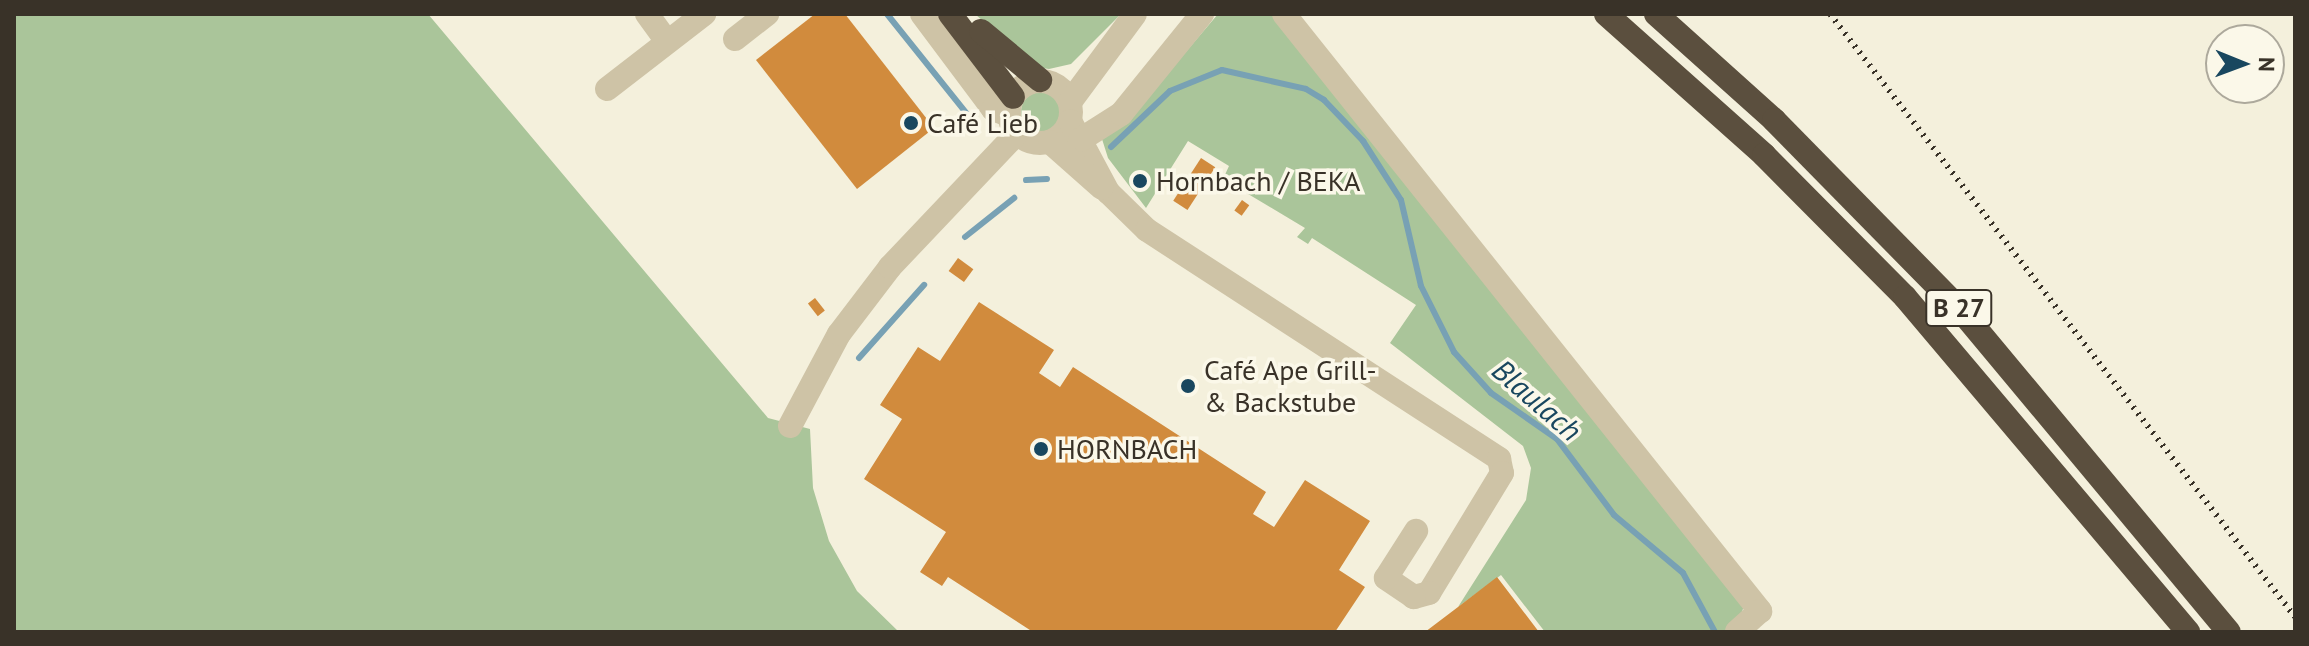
<!DOCTYPE html>
<meta charset="utf-8">
<style>
body{margin:0}
#map{position:relative;width:2309px;height:646px;overflow:hidden;background:#f4f0dc;font-family:"PT Sans",sans-serif}
div>[style]{position:absolute}
[style*='--x']{left:calc(var(--x)*1px);top:calc(var(--y)*1px);width:calc(var(--w)*1px);rotate:calc(var(--a)*1deg)}
.green>*{inset:0;background:#aac59a}
.round{border-radius:50%}
.stream>*{height:6px;margin:-3px;padding:0 3px;transform-origin:3px;border-radius:3px;background:#78a1b4}
.building>*{inset:0;background:#d18b3d;transform-origin:0 0}
.minor>*{height:24px;margin:-12px;padding:0 12px;transform-origin:12px;border-radius:12px;background:#cec3a6}
.minor>.ring{margin:-12px;padding:0;box-sizing:content-box;background:none;border:24px solid #cec3a6;border-radius:50%}
.highway>*{height:24px;margin:-12px;padding:0 12px;transform-origin:12px;border-radius:12px;background:#5b4f3e}
.rail>*{height:6px;margin-top:-3px;transform-origin:0;background:repeating-linear-gradient(90deg,#393228 0 2px,transparent 0 8px)}
.dots>*{width:22px;height:22px;translate:-50% -50%;box-sizing:border-box;border:4px solid #fbf8e9;border-radius:50%}
span{translate:-50% -50%;white-space:nowrap;text-align:center;line-height:1.15;-webkit-text-stroke:7px #fbf8e9;paint-order:stroke}
.shield-label span{padding:2px 6px;background:#fbf8e9;border:2px solid;border-radius:6px;-webkit-text-stroke-width:0}
.shield-label{font-size:26px;color:#393228;font-weight:700}
.poi-label{font-size:28px;color:#393228}
.left{translate:0 -50%;text-align:left}
.water-label{font-size:30px;color:#19475f;font-style:italic}
.frame{position:absolute;inset:0;border:16px solid #393228;pointer-events:none}
.north{position:absolute;left:2205px;top:24px;width:80px;height:80px;box-sizing:border-box;background:#fbf8e9;border:2px solid #ada99c;border-radius:50%;rotate:91deg;font-size:22px;font-weight:700;line-height:32px;text-align:center;color:#393228}
.north::after{content:'';display:block;margin:auto;width:28px;height:36px;background:#19475f;clip-path:polygon(50% 0,100% 100%,50% 72%,0 100%)}
</style>
<div id="map">
<div class="green">
<i style="clip-path:polygon(14px 14px,428px 14px,768px 418px,810px 429px,813px 488px,829px 541px,857px 591px,899px 632px,14px 632px)"></i>
<i style="clip-path:polygon(975px 14px,1121px 14px,1071px 64px,1049px 69px,1035px 67px)"></i>
<i style="clip-path:polygon(1218px 14px,1284px 14px,1744px 606px,1735px 632px,1545px 632px,1501px 575px,1458px 607px,1526px 500px,1531px 468px,1523px 446px,1390px 343px,1416px 305px,1312px 238px,1308px 244px,1297px 237px,1305px 228px,1223px 179px,1229px 166px,1188px 141px,1146px 208px,1108px 158px,1102px 139px,1128px 120px)"></i>
<i class="round" style="left:1021px;top:92px;width:40px;height:40px"></i>
</div>
<div class="stream">
<i style="--x:887;--y:14;--w:141;--a:51.3"></i>
<i style="--x:1111;--y:147;--w:81;--a:-43.5"></i>
<i style="--x:1170;--y:91;--w:56;--a:-22"></i>
<i style="--x:1222;--y:70;--w:86;--a:12.7"></i>
<i style="--x:1306;--y:89;--w:21;--a:31"></i>
<i style="--x:1324;--y:100;--w:57;--a:46.4"></i>
<i style="--x:1363;--y:141;--w:70;--a:57.2"></i>
<i style="--x:1401;--y:200;--w:88;--a:76.9"></i>
<i style="--x:1421;--y:286;--w:74;--a:63.4"></i>
<i style="--x:1454;--y:352;--w:55;--a:47.9"></i>
<i style="--x:1491;--y:393;--w:80;--a:34.9"></i>
<i style="--x:1557;--y:439;--w:95;--a:53.1"></i>
<i style="--x:1614;--y:515;--w:90;--a:40"></i>
<i style="--x:1683;--y:573;--w:67;--a:61.5"></i>
<i style="--x:1026;--y:180;--w:21;--a:-3"></i>
<i style="--x:965;--y:237;--w:63;--a:-38.5"></i>
<i style="--x:859;--y:358;--w:98;--a:-48.3"></i>
</div>
<div class="building">
<i style="clip-path:polygon(815px 14px,845px 14px,934px 128px,857px 189px,756px 60px)"></i>
<i style="left:1201px;top:158px;width:17px;height:51px;rotate:33deg"></i>
<i style="left:1141px;top:171px;width:9px;height:17px;rotate:36deg"></i>
<i style="left:1242px;top:200px;width:9px;height:13px;rotate:36deg"></i>
<i style="left:958px;top:258px;width:19px;height:16px;rotate:36deg"></i>
<i style="left:815px;top:298px;width:16px;height:9px;rotate:52deg"></i>
<i style="clip-path:polygon(979px 302px,1054px 350px,1039px 373px,1060px 387px,1073px 367px,1266px 492px,1253px 514px,1274px 527px,1305px 480px,1370px 521px,1339px 570px,1365px 587px,1335px 632px,1033px 632px,948px 577px,942px 586px,920px 572px,946px 532px,864px 479px,902px 419px,880px 405px,918px 347px,940px 361px)"></i>
<i style="clip-path:polygon(1497px 577px,1539px 632px,1425px 632px,1458px 607px)"></i>
</div>
<div class="minor">
<i style="--x:647;--y:14;--w:34;--a:54"></i>
<i style="--x:922;--y:14;--w:119;--a:53.2"></i>
<i style="--x:993;--y:109;--w:17;--a:21"></i>
<i style="--x:1284;--y:14;--w:764;--a:51.43"></i>
<i style="--x:1760;--y:611;--w:31;--a:138"></i>
<i style="--x:735;--y:39;--w:41;--a:-38"></i>
<i class="ring" style="left:1009px;top:81px;width:38px;height:38px"></i>
<i style="--x:607;--y:89;--w:123;--a:-37.7"></i>
<i style="--x:1070;--y:102;--w:109;--a:-53.5"></i>
<i style="--x:1070;--y:121;--w:81;--a:61.8"></i>
<i style="--x:1108;--y:192;--w:54;--a:44.3"></i>
<i style="--x:1147;--y:230;--w:420;--a:33"></i>
<i style="--x:1499;--y:459;--w:14;--a:78"></i>
<i style="--x:1502;--y:473;--w:140;--a:121.3"></i>
<i style="--x:1429;--y:593;--w:16;--a:165"></i>
<i style="--x:1414;--y:597;--w:34;--a:-146"></i>
<i style="--x:1386;--y:578;--w:56;--a:-57.4"></i>
<i style="--x:1080;--y:140;--w:49;--a:-32.4"></i>
<i style="--x:1121;--y:114;--w:129;--a:-51"></i>
<i style="--x:1050;--y:142;--w:69;--a:41.5"></i>
<i style="--x:790;--y:426;--w:104;--a:-62"></i>
<i style="--x:839;--y:334;--w:84;--a:-52.7"></i>
<i style="--x:890;--y:267;--w:185;--a:-46.5"></i>
</div>
<div class="highway">
<i style="--x:950;--y:14;--w:104;--a:52.8"></i>
<i style="--x:1606;--y:14;--w:212;--a:41.7"></i>
<i style="--x:1764;--y:155;--w:200;--a:45.2"></i>
<i style="--x:1905;--y:297;--w:439;--a:49.8"></i>
<i style="--x:1656;--y:14;--w:159;--a:41.9"></i>
<i style="--x:1774;--y:120;--w:262;--a:45.5"></i>
<i style="--x:1958;--y:307;--w:423;--a:50.2"></i>
<i style="--x:981;--y:31;--w:77;--a:39.7"></i>
</div>
<div class="rail">
<i style="--x:1830;--y:14;--w:761;--a:52.36"></i>
</div>
<div class="dots">
<i style="left:911px;top:123px;background:#19475f"></i>
<i style="left:1140px;top:181px;background:#19475f"></i>
<i style="left:1188px;top:386px;background:#19475f"></i>
<i style="left:1041px;top:449px;background:#19475f"></i>
</div>
<div class="shield-label">
<span style="left:1959px;top:308px">B 27</span>
</div>
<div class="poi-label">
<span class="left" style="left:927px;top:123px">Café Lieb</span>
<span class="left" style="left:1156px;top:181px">Hornbach / BEKA</span>
<span class="left" style="left:1204px;top:386px">Café Ape Grill-<br>&amp; Backstube</span>
<span class="left" style="left:1057px;top:449px">HORNBACH</span>
</div>
<div class="water-label">
<span style="left:1537px;top:400px;rotate:41deg">Blaulach</span>
</div>
<div class="frame"></div>
<div class="north">N</div>
</div>
